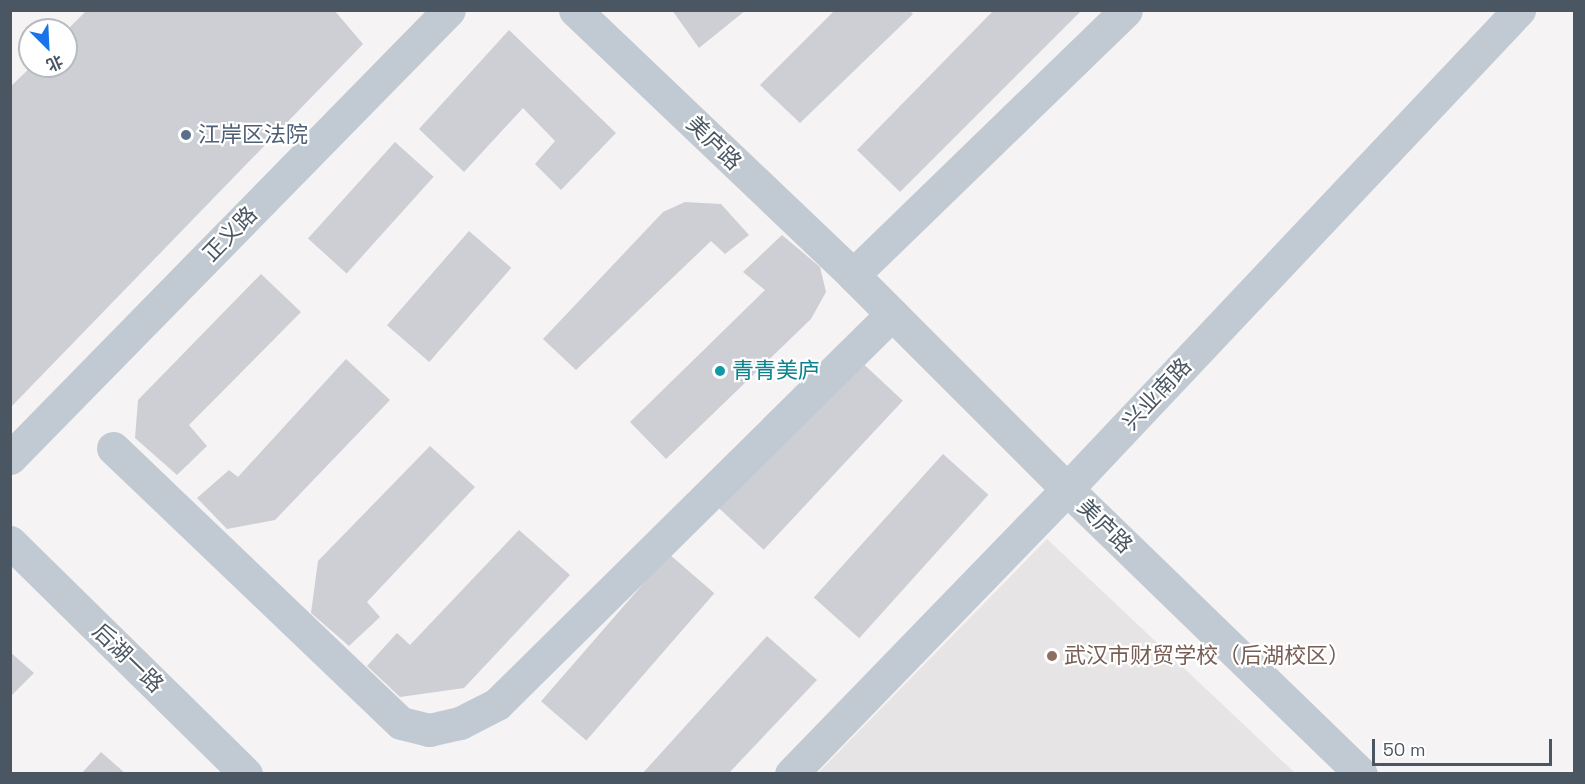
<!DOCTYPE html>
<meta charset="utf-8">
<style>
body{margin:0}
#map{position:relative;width:1585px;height:784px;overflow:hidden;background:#f5f3f3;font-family:"Space Grotesk","Noto Sans SC",sans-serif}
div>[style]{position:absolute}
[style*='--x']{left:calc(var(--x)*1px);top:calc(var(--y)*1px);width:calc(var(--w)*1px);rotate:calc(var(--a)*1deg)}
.education>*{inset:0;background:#e6e4e5}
.building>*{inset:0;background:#cdcfd5;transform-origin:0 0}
.minor>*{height:33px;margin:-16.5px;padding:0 16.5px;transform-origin:16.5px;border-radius:16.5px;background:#c1cad2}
.dots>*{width:16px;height:16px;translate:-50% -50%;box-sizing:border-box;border:3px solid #fff;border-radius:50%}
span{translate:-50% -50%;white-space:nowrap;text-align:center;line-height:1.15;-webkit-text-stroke:4.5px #fff;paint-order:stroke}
.service-label{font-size:22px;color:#4e5e75}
.left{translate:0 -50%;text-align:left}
.street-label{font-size:22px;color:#4a5661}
.culture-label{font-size:22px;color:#0d838f}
.education-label{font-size:22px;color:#785e54}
.frame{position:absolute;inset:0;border:12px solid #4a5661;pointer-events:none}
.north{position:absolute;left:18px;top:18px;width:60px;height:60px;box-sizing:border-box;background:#fff;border:2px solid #b7bbc0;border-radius:50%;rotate:156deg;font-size:16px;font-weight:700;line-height:24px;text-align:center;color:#4a5661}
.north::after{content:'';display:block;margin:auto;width:21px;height:27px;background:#1a73e8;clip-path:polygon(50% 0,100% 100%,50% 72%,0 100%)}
.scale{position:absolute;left:1372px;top:739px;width:180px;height:27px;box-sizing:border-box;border:3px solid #4a5661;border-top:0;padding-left:8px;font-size:18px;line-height:21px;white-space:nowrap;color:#4a5661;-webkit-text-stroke:4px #fff;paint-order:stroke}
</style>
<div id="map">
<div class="education">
<i style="clip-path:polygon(1047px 539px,1295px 773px,818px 773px)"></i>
</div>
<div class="building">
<i style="clip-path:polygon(87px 10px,334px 10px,363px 44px,10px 408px,10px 87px,32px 66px,66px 66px,66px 31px)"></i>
<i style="clip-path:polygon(672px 10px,746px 10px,699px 48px)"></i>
<i style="clip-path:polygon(835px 10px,909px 10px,913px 14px,800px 123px,760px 85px)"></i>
<i style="clip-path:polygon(994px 10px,1082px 10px,900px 192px,857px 150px)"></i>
<i style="clip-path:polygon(509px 30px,616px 133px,561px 190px,535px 164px,555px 141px,523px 108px,464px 172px,419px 129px)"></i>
<i style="left:395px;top:142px;width:52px;height:130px;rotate:42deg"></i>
<i style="clip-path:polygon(685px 202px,721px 204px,749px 235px,725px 254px,711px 241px,576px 370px,543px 339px,663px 212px)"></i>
<i style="left:469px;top:231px;width:56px;height:125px;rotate:41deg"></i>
<i style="clip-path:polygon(782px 235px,820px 267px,826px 292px,811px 319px,666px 459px,630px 422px,765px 290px,743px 272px)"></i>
<i style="clip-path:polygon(261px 274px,301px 312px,189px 425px,207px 446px,177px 475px,135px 438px,138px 400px)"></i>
<i style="left:856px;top:357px;width:64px;height:204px;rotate:43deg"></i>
<i style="clip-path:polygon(346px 359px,390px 400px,275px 520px,227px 529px,197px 498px,229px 470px,238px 477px)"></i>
<i style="clip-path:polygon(430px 446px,475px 487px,367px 602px,380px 617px,349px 646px,311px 613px,318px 561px)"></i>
<i style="left:943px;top:454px;width:61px;height:193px;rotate:42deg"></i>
<i style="clip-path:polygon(519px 530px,570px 575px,464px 688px,400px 697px,367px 666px,397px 633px,410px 645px)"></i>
<i style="left:669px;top:554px;width:60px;height:195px;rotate:41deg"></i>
<i style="clip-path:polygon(767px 636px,817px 680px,728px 774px,642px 774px)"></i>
<i style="clip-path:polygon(10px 652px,34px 673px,10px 697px)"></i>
<i style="clip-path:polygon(101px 752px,126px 774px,81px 774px)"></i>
</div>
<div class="minor">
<i style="--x:575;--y:10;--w:384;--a:43.6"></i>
<i style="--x:853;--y:275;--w:303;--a:45"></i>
<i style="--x:1067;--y:489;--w:409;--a:44.1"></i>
<i style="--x:853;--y:275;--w:380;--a:-44.1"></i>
<i style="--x:113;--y:448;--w:398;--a:43.7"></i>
<i style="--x:401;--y:723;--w:29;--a:14"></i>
<i style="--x:429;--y:730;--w:32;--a:-13"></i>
<i style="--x:460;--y:723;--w:42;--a:-27.2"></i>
<i style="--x:497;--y:704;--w:555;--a:-44.64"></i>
<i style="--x:10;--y:458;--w:627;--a:-45.58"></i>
<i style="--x:10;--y:542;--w:331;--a:44.5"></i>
<i style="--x:791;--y:774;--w:397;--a:-45.9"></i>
<i style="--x:1067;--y:489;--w:659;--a:-46.66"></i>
</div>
<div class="dots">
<i style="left:186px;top:135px;background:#5c6f8a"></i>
<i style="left:720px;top:371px;background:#0f9aa8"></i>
<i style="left:1052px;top:656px;background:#8d6e63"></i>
</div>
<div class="service-label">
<span class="left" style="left:198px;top:135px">江岸区法院</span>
</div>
<div class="street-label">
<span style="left:714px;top:143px;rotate:44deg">美庐路</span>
<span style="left:230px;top:234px;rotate:-46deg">正义路</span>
<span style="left:1157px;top:394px;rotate:-47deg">兴业南路</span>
<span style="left:1105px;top:526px;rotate:44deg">美庐路</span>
<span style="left:128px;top:658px;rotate:44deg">后湖一路</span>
</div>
<div class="culture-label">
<span class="left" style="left:732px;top:371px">青青美庐</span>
</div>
<div class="education-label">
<span class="left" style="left:1064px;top:656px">武汉市财贸学校（后湖校区）</span>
</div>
<div class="frame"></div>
<div class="north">北</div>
<div class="scale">50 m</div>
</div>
